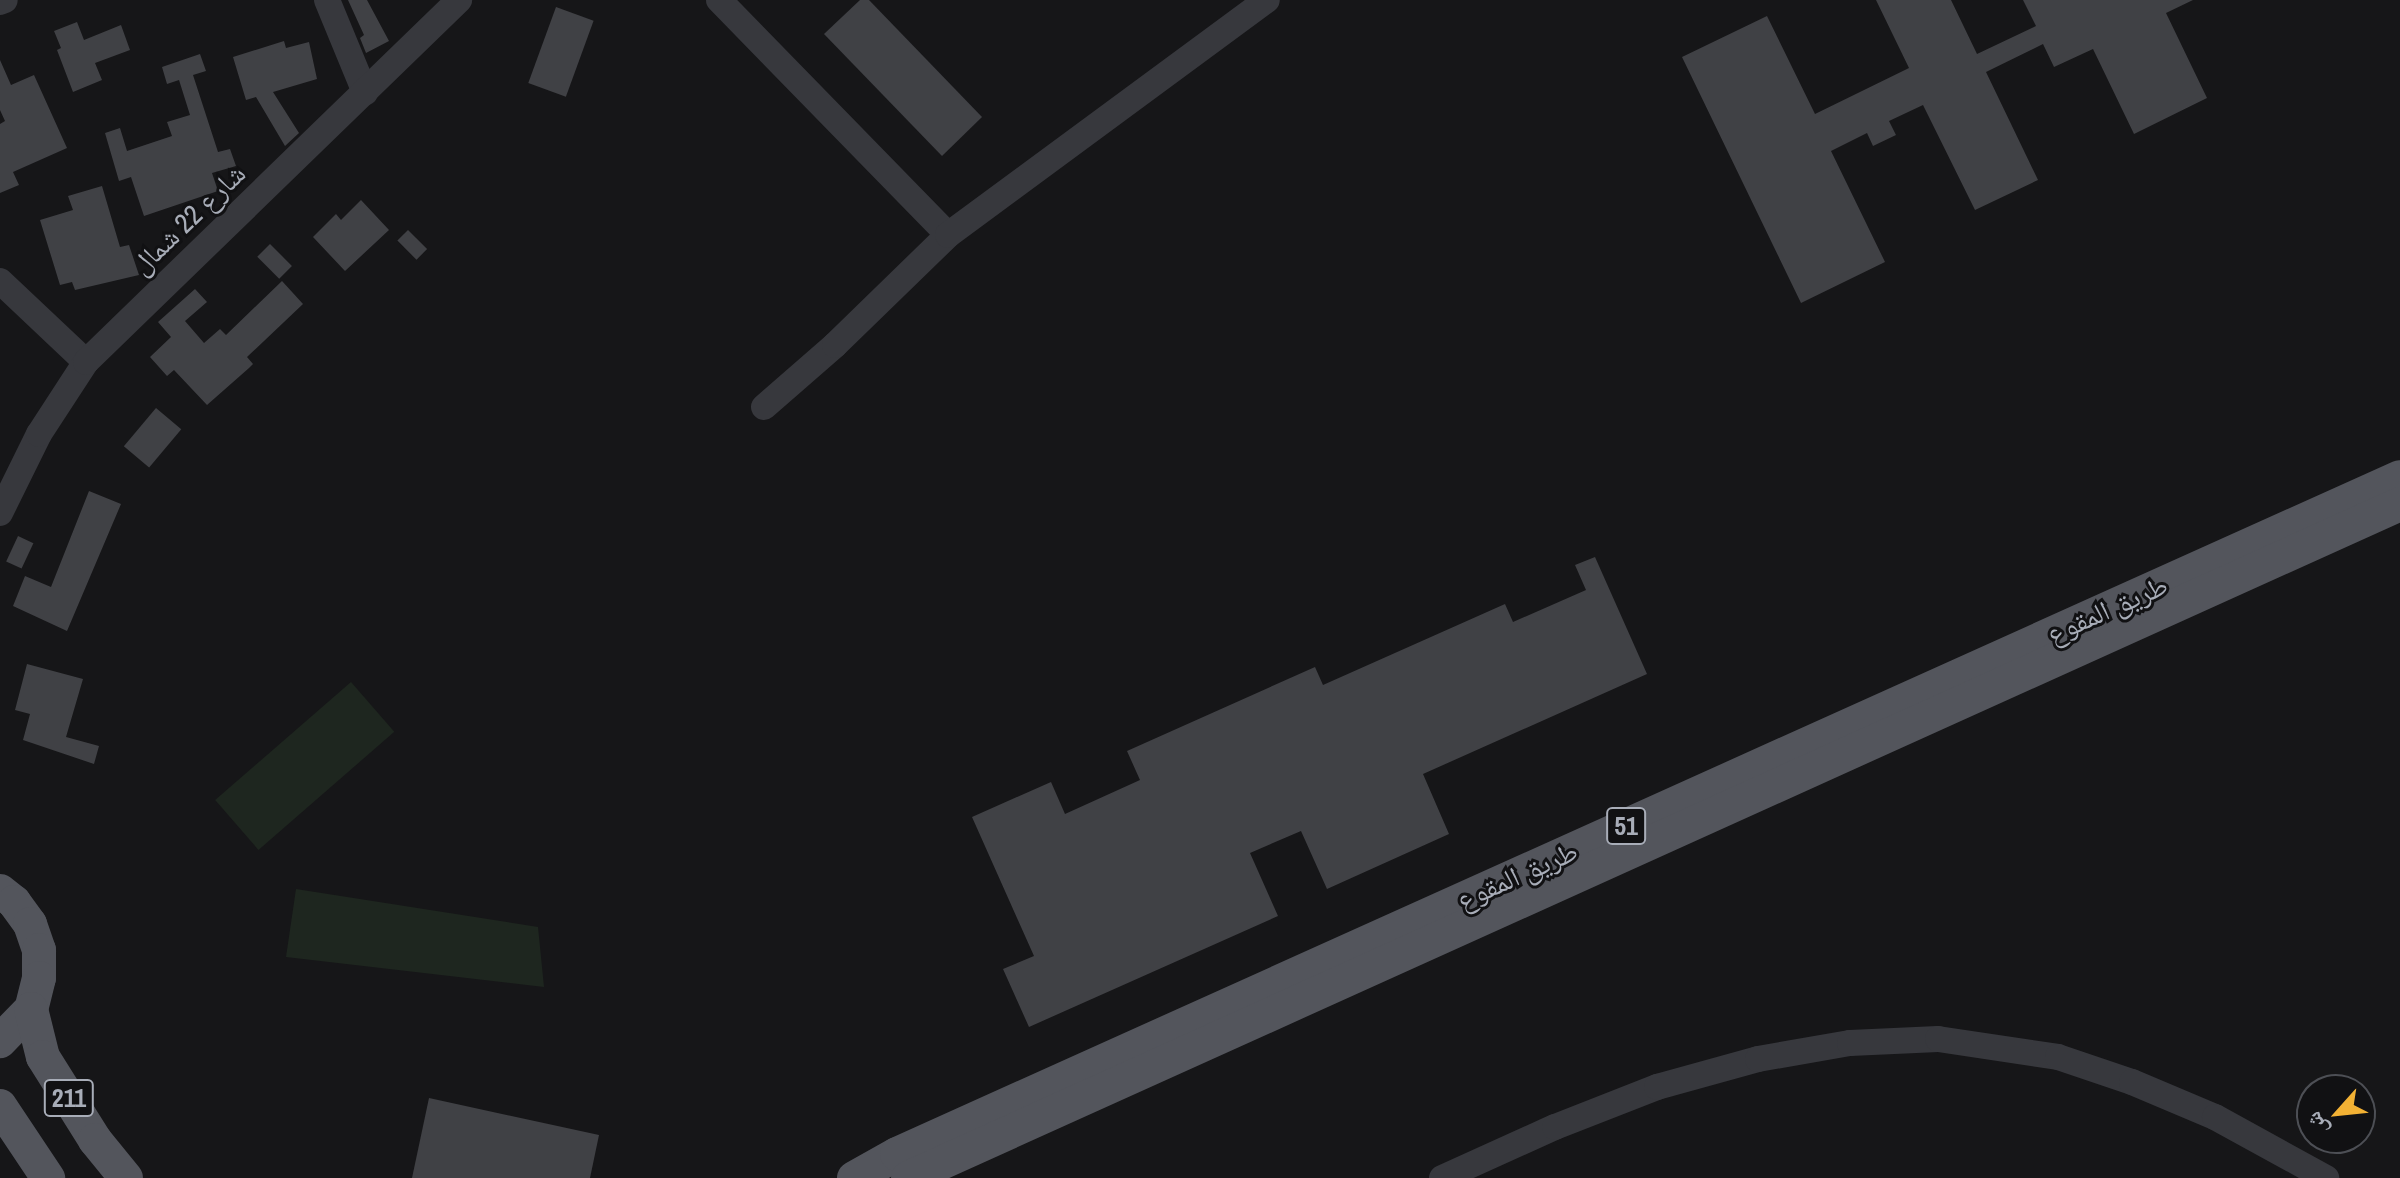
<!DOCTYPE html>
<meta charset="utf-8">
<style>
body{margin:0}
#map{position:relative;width:2400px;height:1178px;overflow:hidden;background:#161618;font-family:"Archivo Narrow","Noto Naskh Arabic",sans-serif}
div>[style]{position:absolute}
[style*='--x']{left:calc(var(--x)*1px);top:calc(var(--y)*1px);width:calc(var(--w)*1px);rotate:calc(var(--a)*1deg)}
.green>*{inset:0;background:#1e261f;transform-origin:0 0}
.building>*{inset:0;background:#404145;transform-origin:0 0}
.minor>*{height:26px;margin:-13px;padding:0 13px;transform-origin:13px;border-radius:13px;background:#37383d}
.major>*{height:34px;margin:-17px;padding:0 17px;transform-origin:17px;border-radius:17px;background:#53555c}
span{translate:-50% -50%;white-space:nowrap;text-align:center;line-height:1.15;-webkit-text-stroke:6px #111113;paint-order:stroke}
.shield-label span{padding:2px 6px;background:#111113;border:2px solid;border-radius:6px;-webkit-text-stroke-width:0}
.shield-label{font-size:26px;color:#a8adb8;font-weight:700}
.street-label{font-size:28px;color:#a8adb8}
.north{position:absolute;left:2296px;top:1074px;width:80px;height:80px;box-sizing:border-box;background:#111113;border:2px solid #4d4f55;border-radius:50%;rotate:243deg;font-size:22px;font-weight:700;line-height:32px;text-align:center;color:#a8adb8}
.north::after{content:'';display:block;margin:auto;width:28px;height:36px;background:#f2b134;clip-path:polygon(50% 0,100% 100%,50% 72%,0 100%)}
</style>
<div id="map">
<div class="green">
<i style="left:351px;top:682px;width:66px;height:180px;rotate:49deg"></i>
<i style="clip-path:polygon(296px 889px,538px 927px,544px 987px,286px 957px)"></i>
</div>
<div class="building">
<i style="clip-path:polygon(348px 0,367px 0,389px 41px,366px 53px,360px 38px,364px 35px)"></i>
<i style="clip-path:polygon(860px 0,869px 0,982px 117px,942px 156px,824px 34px)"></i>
<i style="clip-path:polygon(1876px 0,1951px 0,1977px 54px,2036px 26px,2023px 0,2193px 0,2166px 13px,2207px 98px,2134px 134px,2093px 49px,2054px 67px,2043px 44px,1986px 72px,2038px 180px,1975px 210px,1923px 105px,1889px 121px,1896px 135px,1873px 146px,1867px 133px,1831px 151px,1885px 262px,1801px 303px,1682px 57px,1767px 16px,1815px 114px,1909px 68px)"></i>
<i style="left:556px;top:7px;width:40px;height:81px;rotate:20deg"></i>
<i style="clip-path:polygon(77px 22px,84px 40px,121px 25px,130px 50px,95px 63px,102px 80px,73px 92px,57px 50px,61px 48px,54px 31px)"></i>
<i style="clip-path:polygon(284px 41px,286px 48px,309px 42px,317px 79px,273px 92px,299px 133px,285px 146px,256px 97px,246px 100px,233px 57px)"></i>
<i style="clip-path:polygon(200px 54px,206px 71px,193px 75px,218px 152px,230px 149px,236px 166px,212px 173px,218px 191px,144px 216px,131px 177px,119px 181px,105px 133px,120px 128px,127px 151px,172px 136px,167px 122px,190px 115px,179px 80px,167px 84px,162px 67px)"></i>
<i style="clip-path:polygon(0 60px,11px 85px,34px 75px,67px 148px,13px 172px,19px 185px,0 193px,0 124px,5px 121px,0 110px)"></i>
<i style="clip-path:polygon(102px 186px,120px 247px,129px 245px,139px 275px,75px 290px,72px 282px,60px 285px,40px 220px,73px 210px,68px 196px)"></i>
<i style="clip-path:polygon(361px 200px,389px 230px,345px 271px,313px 237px,336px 214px,341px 220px)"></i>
<i style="left:408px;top:230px;width:27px;height:15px;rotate:45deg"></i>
<i style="left:270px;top:244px;width:31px;height:18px;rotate:45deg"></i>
<i style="clip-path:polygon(282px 281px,303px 304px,247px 357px,253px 364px,249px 368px,207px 405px,174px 370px,167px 376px,150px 357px,171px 337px,158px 322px,195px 289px,207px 302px,185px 321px,204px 343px,220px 329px,226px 335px)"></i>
<i style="left:156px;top:408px;width:33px;height:50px;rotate:40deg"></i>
<i style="clip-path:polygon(89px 491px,121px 504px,67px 631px,13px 606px,25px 576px,51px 587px)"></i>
<i style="left:18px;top:536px;width:17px;height:28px;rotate:25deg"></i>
<i style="clip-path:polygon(1595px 557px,1647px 674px,1423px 774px,1449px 834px,1327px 889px,1301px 831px,1250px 853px,1278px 916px,1029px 1027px,1003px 969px,1034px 956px,972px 817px,1051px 782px,1065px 814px,1140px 780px,1127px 751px,1315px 667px,1323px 685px,1505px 604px,1513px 622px,1586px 590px,1575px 565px)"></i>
<i style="clip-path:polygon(27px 664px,83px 679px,66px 737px,99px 746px,94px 764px,23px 740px,30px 714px,15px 710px)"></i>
<i style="clip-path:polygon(429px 1098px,599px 1135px,590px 1178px,412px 1178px)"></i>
</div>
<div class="minor">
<i style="--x:327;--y:0;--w:100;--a:67.6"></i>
<i style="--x:719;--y:0;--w:328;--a:45.7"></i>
<i style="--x:0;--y:2;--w:5;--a:-22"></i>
<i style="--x:0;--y:281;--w:118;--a:43.3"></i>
<i style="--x:764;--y:407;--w:94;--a:-41.1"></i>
<i style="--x:835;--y:345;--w:158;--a:-44.2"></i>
<i style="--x:948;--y:235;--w:396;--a:-36.4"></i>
<i style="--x:0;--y:513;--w:88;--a:-63.7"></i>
<i style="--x:39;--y:434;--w:86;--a:-56.9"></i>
<i style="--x:86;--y:362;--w:520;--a:-44.14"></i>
<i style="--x:1442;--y:1178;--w:124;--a:-24.3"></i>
<i style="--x:1555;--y:1127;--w:110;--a:-21.4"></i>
<i style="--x:1657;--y:1087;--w:105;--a:-15.5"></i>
<i style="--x:1758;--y:1059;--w:93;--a:-9.9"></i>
<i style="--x:1850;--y:1043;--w:88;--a:-2.6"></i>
<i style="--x:1938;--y:1039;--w:121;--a:8.5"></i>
<i style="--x:2058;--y:1057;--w:78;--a:18.7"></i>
<i style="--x:2132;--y:1082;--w:90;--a:22.9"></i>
<i style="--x:2215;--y:1117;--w:127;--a:28.8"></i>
</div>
<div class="major">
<i style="--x:0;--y:891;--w:18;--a:38"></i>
<i style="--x:14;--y:902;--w:27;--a:54"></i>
<i style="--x:30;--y:924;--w:28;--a:71"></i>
<i style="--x:39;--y:950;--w:28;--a:90"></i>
<i style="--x:39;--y:978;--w:32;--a:104"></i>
<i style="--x:31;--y:1009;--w:45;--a:134.1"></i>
<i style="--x:31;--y:1009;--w:49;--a:76"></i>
<i style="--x:43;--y:1057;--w:98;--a:57.9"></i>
<i style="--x:95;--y:1140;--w:49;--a:50.8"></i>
<i style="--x:0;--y:1106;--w:87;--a:56.3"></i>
<i style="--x:854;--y:1178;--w:49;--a:-29.2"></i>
<i style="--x:897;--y:1154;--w:1648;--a:-24.25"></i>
<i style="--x:908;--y:1178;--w:1637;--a:-24.31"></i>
</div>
<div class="shield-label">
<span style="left:1626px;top:826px">51</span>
<span style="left:69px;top:1098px">211</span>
</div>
<div class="street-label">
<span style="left:188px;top:219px;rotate:-44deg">شارع 22 شمال</span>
<span style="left:2107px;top:609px;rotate:-24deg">طريق المقوع</span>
<span style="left:1517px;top:875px;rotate:-24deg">طريق المقوع</span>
</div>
<div class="north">ش</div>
</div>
